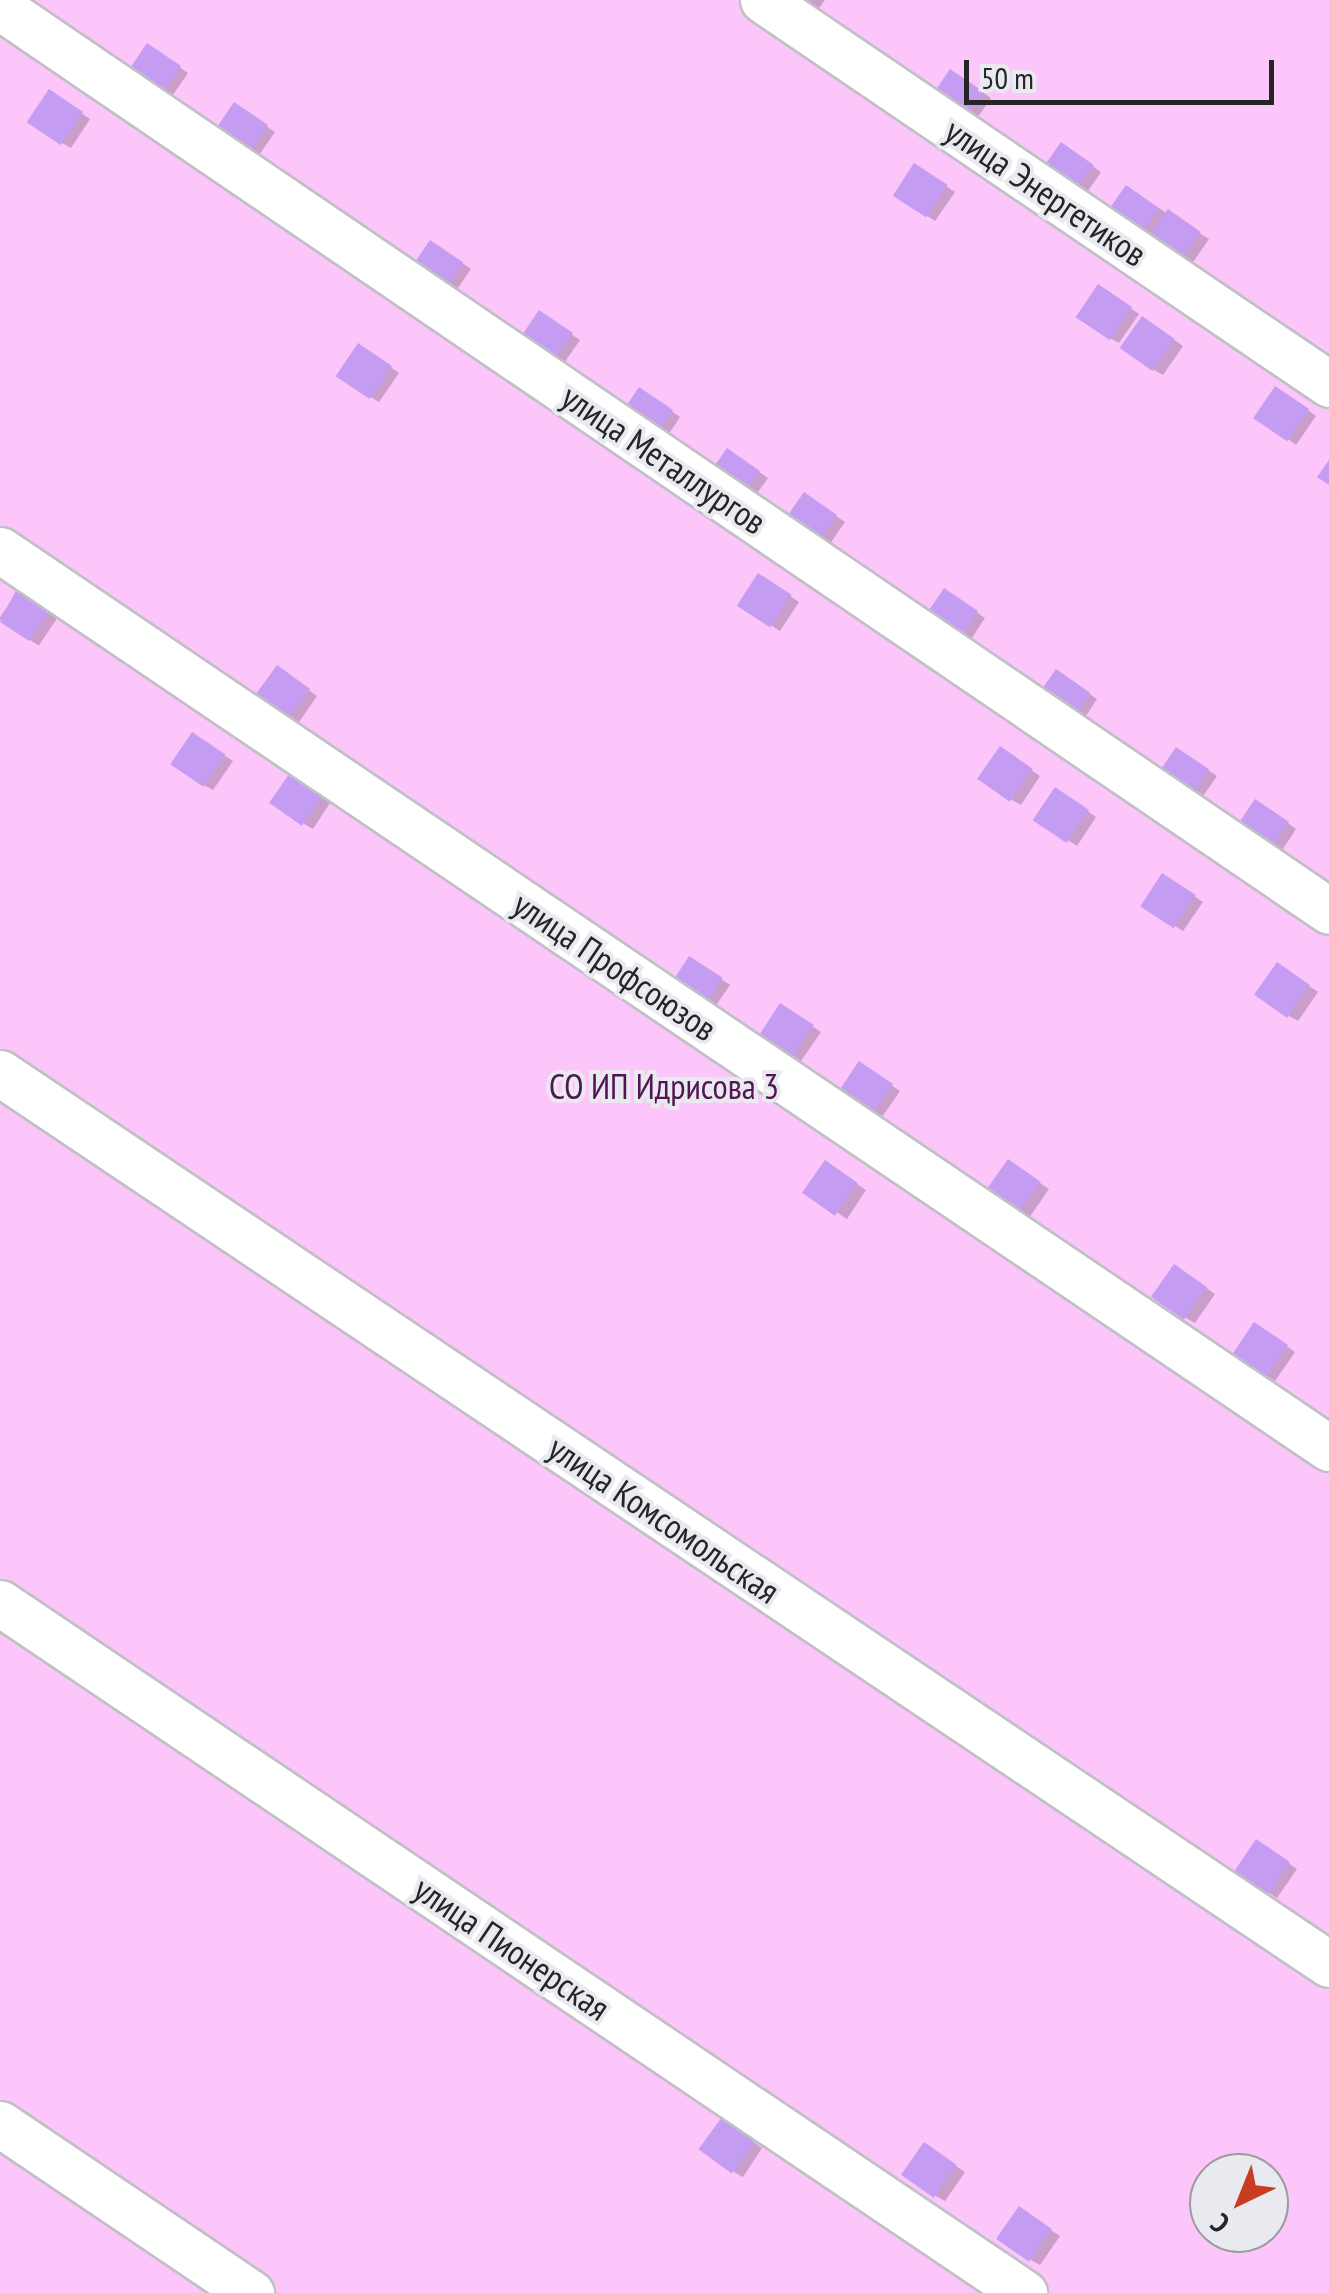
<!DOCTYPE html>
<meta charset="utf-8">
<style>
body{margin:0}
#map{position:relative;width:1329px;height:2293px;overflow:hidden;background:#e9eaf0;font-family:"PT Sans Narrow",sans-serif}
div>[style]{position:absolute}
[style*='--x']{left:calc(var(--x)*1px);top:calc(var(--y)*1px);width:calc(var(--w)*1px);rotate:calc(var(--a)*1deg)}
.green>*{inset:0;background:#fcc6fb}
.shadow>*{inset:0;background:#0003;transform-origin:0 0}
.building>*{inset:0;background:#c49cf2;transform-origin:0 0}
.roads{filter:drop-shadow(2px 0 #c0c0c6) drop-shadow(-2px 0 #c0c0c6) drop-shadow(0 2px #c0c0c6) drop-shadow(0 -2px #c0c0c6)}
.minor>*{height:45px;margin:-22.5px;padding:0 22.5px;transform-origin:22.5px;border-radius:22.5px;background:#fff}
span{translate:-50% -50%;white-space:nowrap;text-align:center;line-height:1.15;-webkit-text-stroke:8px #e9eaf0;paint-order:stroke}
.street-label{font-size:35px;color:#252527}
.park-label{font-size:35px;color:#531455}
.north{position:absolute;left:1189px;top:2153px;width:100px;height:100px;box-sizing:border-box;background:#e9eaf0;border:2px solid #9b9ba0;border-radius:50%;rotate:223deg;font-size:28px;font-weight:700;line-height:40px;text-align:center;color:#252527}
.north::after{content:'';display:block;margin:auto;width:35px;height:45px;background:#c83d22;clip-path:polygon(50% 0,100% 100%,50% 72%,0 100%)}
.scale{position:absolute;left:964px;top:60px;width:310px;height:45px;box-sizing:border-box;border:5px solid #252527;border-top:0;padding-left:12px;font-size:30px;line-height:35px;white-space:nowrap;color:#252527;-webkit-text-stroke:8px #e9eaf0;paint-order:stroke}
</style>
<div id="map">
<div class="green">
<i style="clip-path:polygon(evenodd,0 0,1329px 0,1329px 2293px,0 2293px,0 0,1209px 2173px,1269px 2173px,1269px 2233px,1209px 2233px,1209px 2173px)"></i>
</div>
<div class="shadow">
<i style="clip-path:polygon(799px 0,825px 0,817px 11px)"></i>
<i style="clip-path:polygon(157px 52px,188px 73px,168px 102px,159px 97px)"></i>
<i style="clip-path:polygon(960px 77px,991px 98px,971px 127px)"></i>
<i style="clip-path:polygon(59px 98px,90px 119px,71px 148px,62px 143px)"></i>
<i style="clip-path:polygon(244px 111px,275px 132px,255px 161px,246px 156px)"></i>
<i style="clip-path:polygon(1070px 150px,1101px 172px,1081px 201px)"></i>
<i style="clip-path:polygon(924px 171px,955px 192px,935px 221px,895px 195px)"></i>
<i style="clip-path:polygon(1136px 194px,1209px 239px,1189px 268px,1138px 239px)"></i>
<i style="clip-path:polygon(439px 248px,471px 269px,451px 298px)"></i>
<i style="clip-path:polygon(1108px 292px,1139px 314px,1119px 343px,1110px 338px)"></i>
<i style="clip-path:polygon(549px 319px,580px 340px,560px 369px,551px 364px)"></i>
<i style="clip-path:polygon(1152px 324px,1183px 346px,1163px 375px,1154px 370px)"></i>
<i style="clip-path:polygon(368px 351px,399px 373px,379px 402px,371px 397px)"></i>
<i style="clip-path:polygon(1285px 394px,1316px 416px,1296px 445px,1288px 439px)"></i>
<i style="clip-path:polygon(649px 395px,680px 417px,661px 446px)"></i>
<i style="clip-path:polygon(736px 456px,768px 478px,748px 506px)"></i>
<i style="clip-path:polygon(813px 501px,845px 522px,825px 551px,785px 524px)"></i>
<i style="clip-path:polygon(768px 581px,799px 602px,780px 631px,739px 605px)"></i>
<i style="left:19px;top:589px;width:48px;height:36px;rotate:34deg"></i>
<i style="clip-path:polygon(954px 597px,985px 618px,966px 647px,957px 642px)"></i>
<i style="clip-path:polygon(286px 674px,317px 696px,297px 725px,289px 720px)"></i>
<i style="clip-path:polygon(1066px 678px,1097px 699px,1078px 728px)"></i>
<i style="clip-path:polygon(201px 740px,233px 761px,213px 790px,204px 785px)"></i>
<i style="clip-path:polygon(1009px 755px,1040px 776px,1021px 805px,1012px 800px)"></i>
<i style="clip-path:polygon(1186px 755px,1217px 776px,1197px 805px,1188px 800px)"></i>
<i style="clip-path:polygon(301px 778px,332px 800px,313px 829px,304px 824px)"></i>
<i style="clip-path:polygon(1065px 796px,1096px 817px,1077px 846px,1036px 819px)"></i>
<i style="clip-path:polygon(1265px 807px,1296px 829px,1277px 858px,1268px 853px)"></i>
<i style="clip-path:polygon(1172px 881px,1203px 902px,1183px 931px,1143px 905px)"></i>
<i style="clip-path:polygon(699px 964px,730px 985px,710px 1014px)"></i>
<i style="clip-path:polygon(1286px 971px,1318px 992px,1298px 1021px,1289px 1016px)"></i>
<i style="clip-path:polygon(790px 1011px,821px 1032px,801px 1061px,761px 1035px)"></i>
<i style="clip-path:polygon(869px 1070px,900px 1091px,880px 1120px,840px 1094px)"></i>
<i style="clip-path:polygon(1017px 1168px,1049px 1189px,1029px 1218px,1020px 1213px)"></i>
<i style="clip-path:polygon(835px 1169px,866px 1190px,847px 1219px,806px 1192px)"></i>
<i style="clip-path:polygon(1183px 1272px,1215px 1294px,1195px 1323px,1186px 1318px)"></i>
<i style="clip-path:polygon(1264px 1330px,1295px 1352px,1275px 1381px,1267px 1376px)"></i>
<i style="clip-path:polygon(1266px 1848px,1297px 1869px,1277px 1898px,1237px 1872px)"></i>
<i style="clip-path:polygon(731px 2126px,762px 2148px,743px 2177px,734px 2172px)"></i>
<i style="clip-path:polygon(933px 2151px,965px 2172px,945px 2201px,936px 2196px)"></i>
<i style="clip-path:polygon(1028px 2215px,1060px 2236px,1040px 2265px,1031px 2260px)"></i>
</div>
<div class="building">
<i style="left:147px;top:43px;width:41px;height:40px;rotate:34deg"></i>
<i style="left:950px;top:69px;width:41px;height:40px;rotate:34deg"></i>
<i style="left:49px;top:89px;width:41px;height:40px;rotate:34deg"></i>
<i style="left:234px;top:102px;width:41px;height:40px;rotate:34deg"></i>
<i style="left:1061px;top:142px;width:40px;height:39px;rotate:35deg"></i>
<i style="left:914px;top:163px;width:40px;height:39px;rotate:33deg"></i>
<i style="left:1126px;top:185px;width:40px;height:40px;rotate:35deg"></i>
<i style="left:1168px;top:209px;width:40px;height:40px;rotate:35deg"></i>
<i style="left:430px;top:240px;width:40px;height:39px;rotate:34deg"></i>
<i style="left:1098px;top:284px;width:41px;height:40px;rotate:34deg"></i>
<i style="left:539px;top:310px;width:41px;height:40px;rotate:34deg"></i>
<i style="left:1142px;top:316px;width:40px;height:39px;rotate:35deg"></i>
<i style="left:358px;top:343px;width:41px;height:40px;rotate:34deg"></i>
<i style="left:1275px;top:386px;width:41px;height:39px;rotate:34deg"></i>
<i style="left:639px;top:387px;width:41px;height:40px;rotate:34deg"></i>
<i style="left:727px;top:448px;width:40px;height:40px;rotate:35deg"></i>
<i style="clip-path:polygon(1329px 460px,1329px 485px,1317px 477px)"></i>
<i style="left:804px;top:492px;width:40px;height:39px;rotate:35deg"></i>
<i style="left:758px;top:573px;width:40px;height:39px;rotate:33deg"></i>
<i style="clip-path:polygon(18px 586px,52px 609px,29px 641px,0 622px)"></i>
<i style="left:944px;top:588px;width:41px;height:40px;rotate:34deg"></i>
<i style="left:277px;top:665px;width:41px;height:40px;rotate:36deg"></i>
<i style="left:1056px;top:669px;width:42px;height:40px;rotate:35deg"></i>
<i style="left:192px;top:732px;width:40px;height:39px;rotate:34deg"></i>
<i style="left:1000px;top:746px;width:40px;height:40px;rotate:35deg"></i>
<i style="left:1176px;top:747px;width:40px;height:40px;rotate:34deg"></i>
<i style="left:292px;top:770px;width:40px;height:40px;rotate:35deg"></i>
<i style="left:1055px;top:787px;width:41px;height:40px;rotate:34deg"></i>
<i style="left:1255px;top:799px;width:41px;height:40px;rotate:34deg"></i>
<i style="left:1162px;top:873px;width:40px;height:40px;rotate:33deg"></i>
<i style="left:689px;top:956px;width:40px;height:40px;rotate:33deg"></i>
<i style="left:1277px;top:962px;width:40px;height:40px;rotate:35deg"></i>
<i style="left:780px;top:1003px;width:40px;height:39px;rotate:33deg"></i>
<i style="left:859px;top:1061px;width:41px;height:40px;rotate:34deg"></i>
<i style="left:1008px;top:1159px;width:40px;height:40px;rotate:35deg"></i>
<i style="left:825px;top:1160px;width:40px;height:40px;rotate:35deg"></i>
<i style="left:1174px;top:1264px;width:40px;height:40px;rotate:35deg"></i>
<i style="left:1254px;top:1322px;width:41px;height:40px;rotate:34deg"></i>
<i style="left:1256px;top:1839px;width:41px;height:40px;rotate:34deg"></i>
<i style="left:722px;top:2117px;width:41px;height:40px;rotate:36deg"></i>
<i style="left:924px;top:2142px;width:40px;height:40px;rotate:35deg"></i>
<i style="left:1019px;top:2206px;width:40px;height:40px;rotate:35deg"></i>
</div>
<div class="roads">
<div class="minor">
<i style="--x:763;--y:0;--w:684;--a:34.15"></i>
<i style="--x:0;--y:7;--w:1607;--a:34.22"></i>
<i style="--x:0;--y:550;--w:1604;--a:34.05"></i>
<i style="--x:0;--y:1073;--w:1600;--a:33.84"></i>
<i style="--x:0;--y:1603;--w:1235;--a:33.97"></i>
<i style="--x:0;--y:2124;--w:303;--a:34"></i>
</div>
</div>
<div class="street-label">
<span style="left:1046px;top:192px;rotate:34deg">улица Энергетиков</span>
<span style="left:664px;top:459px;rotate:34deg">улица Металлургов</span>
<span style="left:615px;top:966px;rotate:34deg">улица Профсоюзов</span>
<span style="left:664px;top:1519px;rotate:34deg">улица Комсомольская</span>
<span style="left:512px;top:1948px;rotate:34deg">улица Пионерская</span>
</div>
<div class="park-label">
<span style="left:664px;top:1086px">СО ИП Идрисова 3</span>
</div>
<div class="north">С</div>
<div class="scale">50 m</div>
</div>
